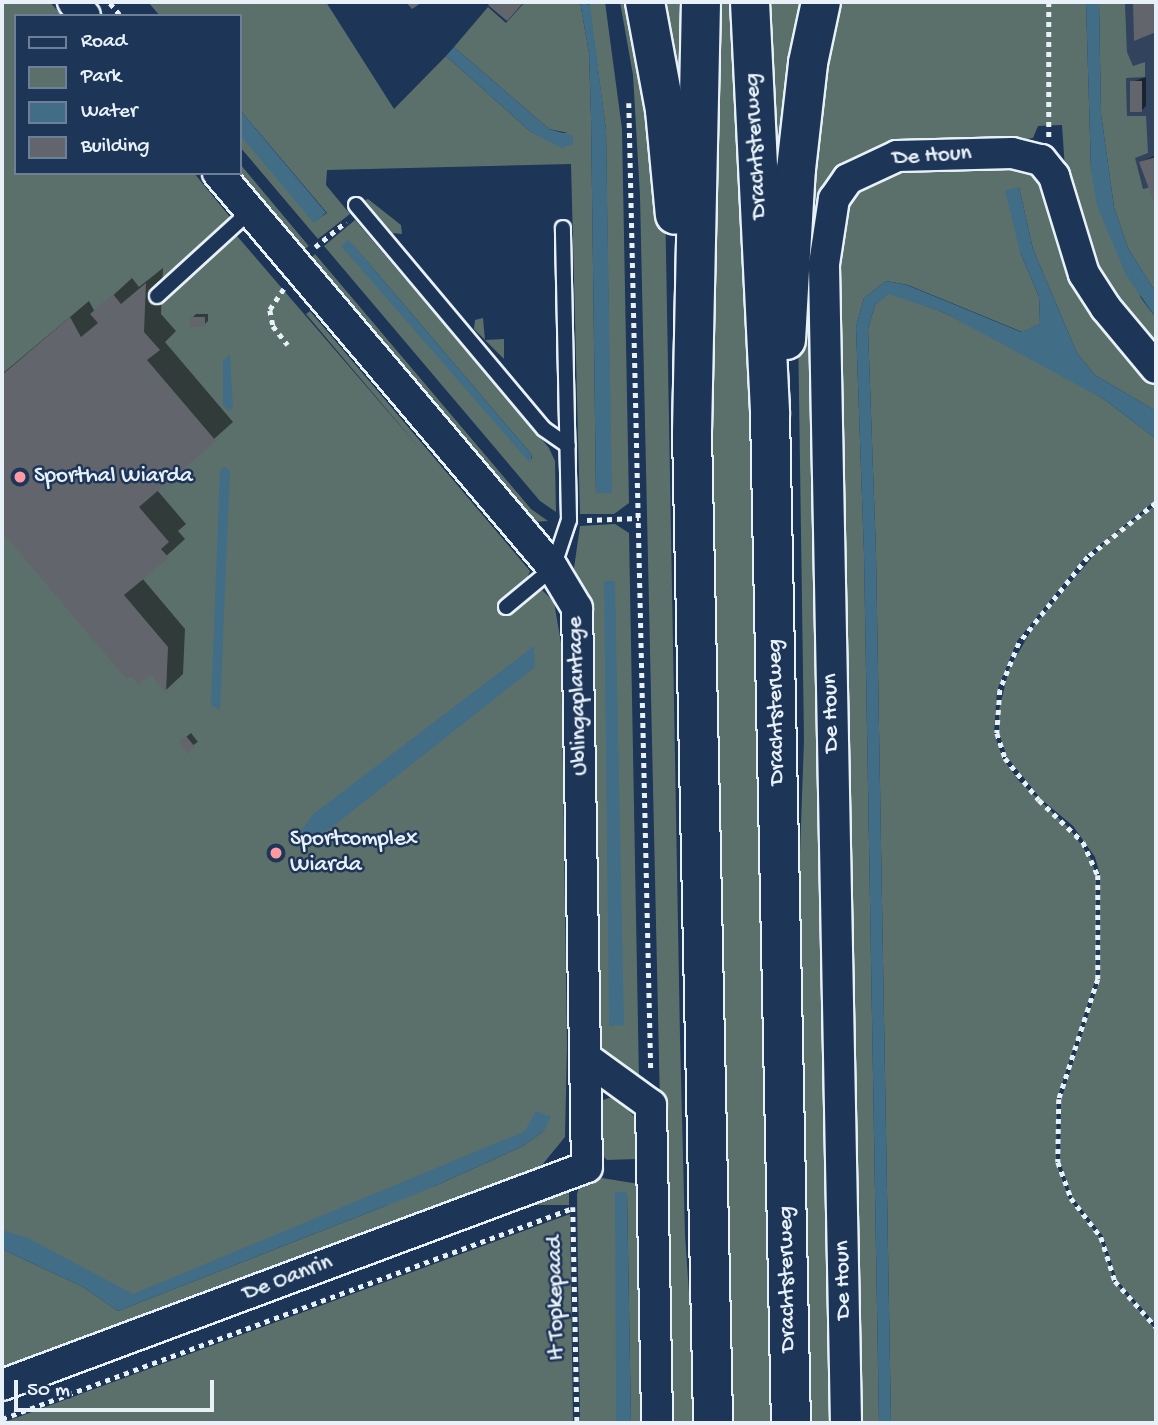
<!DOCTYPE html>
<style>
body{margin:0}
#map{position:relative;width:1158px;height:1425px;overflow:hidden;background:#1d3557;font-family:"Gochi Hand",sans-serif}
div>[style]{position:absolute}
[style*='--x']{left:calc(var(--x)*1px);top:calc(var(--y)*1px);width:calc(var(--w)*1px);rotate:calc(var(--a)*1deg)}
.built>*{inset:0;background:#32435e}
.green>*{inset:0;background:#5c706b;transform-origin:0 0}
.water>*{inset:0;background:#416d87;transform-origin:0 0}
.shadow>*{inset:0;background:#0007;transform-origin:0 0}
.building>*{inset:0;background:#63656d;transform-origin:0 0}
.path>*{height:4.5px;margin-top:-2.25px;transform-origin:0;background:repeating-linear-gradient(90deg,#e8f1f8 0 5px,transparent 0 10px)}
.roads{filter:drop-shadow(2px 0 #e8f1f8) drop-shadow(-2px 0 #e8f1f8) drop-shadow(0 2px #e8f1f8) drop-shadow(0 -2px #e8f1f8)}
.service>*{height:14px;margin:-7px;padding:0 7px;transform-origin:7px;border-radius:7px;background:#1d3557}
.minor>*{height:30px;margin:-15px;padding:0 15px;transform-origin:15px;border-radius:15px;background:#1d3557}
.primary>*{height:38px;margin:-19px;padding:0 19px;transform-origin:19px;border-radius:19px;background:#1d3557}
.dots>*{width:19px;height:19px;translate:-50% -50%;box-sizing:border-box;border:4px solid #1d3557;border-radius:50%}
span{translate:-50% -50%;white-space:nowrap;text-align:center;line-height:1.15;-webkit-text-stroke:5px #1d3557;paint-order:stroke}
.street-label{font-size:23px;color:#e8f1f8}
.poi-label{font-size:23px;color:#e8f1f8}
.left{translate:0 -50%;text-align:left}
.frame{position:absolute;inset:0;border:4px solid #e8f1f8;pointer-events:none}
.legend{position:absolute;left:14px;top:14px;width:228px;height:161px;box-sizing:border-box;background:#1d3557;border:2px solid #6e8097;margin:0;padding:9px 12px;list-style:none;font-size:21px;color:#e8f1f8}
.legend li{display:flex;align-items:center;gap:14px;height:35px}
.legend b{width:35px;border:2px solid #6e8097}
.scale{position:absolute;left:14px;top:1380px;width:200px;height:32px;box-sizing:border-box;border:4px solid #e8f1f8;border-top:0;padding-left:9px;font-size:21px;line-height:24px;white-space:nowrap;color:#e8f1f8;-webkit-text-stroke:5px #1d3557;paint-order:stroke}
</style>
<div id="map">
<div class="built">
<i style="clip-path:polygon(1125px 2px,1156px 2px,1156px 232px,1120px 123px,1127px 115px,1126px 77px,1145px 76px,1145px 62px,1133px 67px,1127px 52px)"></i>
</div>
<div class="green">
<i style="clip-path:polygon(2px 2px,50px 2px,62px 16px,16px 16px,16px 173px,194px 173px,230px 217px,225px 222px,421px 450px,306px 314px,310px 311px,530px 571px,528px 576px,554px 602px,561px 643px,567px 1045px,565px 1137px,537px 1171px,2px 1373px,2px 1249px,83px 1287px,118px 1311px,426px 1190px,523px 1146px,544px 1131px,127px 1302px,2px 1241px)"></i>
<i style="clip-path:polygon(148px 2px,326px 2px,394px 109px,446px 56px,532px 133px,568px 133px,549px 129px,454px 47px,488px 7px,506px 23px,525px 2px,580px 2px,589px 53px,591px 117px,596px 493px,611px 493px,606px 130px,589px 2px,605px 2px,622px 129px,629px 503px,614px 514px,580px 514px,571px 164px,327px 170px,326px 185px,350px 214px,318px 239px,240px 147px,240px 126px,318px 219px,327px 213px,240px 110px,240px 16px,160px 16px)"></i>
<i style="clip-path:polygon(620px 2px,637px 2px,665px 197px,680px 1038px,685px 1235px,698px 1423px,667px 1423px,640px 196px,633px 75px)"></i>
<i style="clip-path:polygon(653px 2px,687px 2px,683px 132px)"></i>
<i style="clip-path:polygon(717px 2px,733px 2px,749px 306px,775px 1423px,729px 1423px,715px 724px,712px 338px)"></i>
<i style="clip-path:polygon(762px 2px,812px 2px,774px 204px,765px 53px,773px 52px,772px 42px,764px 43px)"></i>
<i style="clip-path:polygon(830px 2px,1086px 2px,1091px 170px,1141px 298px,1156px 318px,1156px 353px,1138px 333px,1090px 257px,1065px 169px,1062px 125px,1038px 126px,1033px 138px,1011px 142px,877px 148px,845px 162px,830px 177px,822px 197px,839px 1423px,804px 1423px,796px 966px,804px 740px,798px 327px)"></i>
<i style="clip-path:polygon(1099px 2px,1125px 2px,1127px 52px,1133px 66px,1145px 62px,1145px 77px,1126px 78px,1127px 116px,1146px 116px,1148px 153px,1135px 158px,1143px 189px,1151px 187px,1156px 198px,1156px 293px,1128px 248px,1114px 207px,1101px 114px)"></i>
<i style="clip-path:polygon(995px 161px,1028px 171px,1042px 183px,1074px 280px,1156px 384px,1156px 411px,1095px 375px,1077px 353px,1033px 249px,1019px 187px,1020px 252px,1039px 297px,1040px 324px,1022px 332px,908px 285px,886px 281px,864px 298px,856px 327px,864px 554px,879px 1423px,854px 1423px,835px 227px,854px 186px,872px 173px)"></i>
<i style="left:240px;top:164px;width:107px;height:10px;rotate:50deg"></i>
<i style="clip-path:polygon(368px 199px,401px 225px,402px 234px,392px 233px,365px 200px)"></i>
<i style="clip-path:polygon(evenodd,355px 220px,549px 448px,555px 461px,556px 512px,540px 501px,324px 246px,355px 220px,349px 240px,532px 455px,532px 459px,349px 240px)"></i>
<i style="clip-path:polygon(315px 254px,531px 509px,548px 521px,533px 522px,309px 260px)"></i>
<i style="clip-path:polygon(889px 293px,945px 313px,1038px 361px,1105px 400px,1156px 439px,1156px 500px,1087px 555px,1017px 641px,997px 690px,994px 733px,1003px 759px,1019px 781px,1070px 829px,1091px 859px,1096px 875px,1096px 978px,1057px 1099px,1056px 1162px,1069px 1199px,1100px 1238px,1114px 1281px,1156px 1330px,1156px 1423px,891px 1423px,876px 554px,868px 329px,875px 305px)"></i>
<i style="clip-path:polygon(483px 318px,485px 340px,504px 339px,504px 359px,474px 329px,475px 320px)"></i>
<i style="clip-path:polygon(1156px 505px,1156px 1324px,1117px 1280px,1103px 1236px,1072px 1197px,1060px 1162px,1061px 1100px,1100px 979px,1100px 875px,1095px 857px,1073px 826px,1041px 799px,1007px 757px,999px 733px,999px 710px,1009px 669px,1035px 624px,1109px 538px)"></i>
<i style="clip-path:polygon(615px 524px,629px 533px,639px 1080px,597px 1043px,593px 624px,574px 568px,580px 526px)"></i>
<i style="clip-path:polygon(615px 1096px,640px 1123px,636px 1159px,607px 1160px,598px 1151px,597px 1102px)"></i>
<i style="clip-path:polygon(602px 1178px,639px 1184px,646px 1423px,631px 1423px,627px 1193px,616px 1192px,616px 1423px,580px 1423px,577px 1194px,579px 1187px)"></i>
<i style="left:569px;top:1187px;width:18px;height:604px;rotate:90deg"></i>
<i style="clip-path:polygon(570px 1214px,573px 1423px,2px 1423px)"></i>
</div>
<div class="water">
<i style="clip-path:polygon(580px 2px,590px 5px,606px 130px,612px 493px,596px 493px,591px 117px,589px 53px)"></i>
<i style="clip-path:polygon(1086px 2px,1099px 2px,1101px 114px,1114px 207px,1128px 248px,1156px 293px,1156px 318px,1126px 275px,1097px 206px,1091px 170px)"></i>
<i style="clip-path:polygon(454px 47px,549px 129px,573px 136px,573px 144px,562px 148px,532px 133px,446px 56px)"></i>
<i style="left:240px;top:110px;width:134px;height:16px;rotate:50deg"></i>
<i style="clip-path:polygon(1019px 187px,1033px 249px,1077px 353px,1095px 375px,1156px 411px,1156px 439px,1105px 400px,945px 313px,889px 294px,875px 305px,868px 329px,876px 554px,891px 1423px,879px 1423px,864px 554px,856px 327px,864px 298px,886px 281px,907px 285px,1021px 332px,1040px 324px,1039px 297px,1020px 252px,1005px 190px)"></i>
<i style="clip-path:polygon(349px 240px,532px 455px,530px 463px,341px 246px)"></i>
<i style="clip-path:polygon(230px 354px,233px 407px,229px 411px,223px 405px,223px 361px)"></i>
<i style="clip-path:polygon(225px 467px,230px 471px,220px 710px,211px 705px,220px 470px)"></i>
<i style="clip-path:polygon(604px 581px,615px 581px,624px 1025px,609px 1026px)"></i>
<i style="clip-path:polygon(534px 646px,535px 667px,331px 828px,302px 842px,295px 841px,312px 815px)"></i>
<i style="clip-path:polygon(536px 1111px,551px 1117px,544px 1131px,523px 1146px,426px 1190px,118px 1311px,83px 1287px,2px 1249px,2px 1230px,28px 1238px,133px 1294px,525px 1131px)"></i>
<i style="clip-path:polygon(615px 1192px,627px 1192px,631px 1423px,616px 1423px)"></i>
</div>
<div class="shadow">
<i style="clip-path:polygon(1146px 77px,1146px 106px,1142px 110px,1132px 82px)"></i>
<i style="clip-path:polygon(1156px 155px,1156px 196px,1141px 162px)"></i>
<i style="clip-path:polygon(163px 268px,161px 314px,176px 331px,165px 342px,233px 422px,157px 490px,186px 524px,178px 531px,185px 539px,142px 578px,185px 629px,183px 674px,166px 690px,151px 672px,127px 677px,2px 530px,2px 374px,89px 301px,95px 312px,132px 278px,139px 287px)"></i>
<i style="clip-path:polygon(196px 314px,208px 314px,208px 321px,204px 325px,192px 318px)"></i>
<i style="left:191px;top:733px;width:11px;height:13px;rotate:52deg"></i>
</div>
<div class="building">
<i style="clip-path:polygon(406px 2px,421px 2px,421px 3px,412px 9px)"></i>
<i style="clip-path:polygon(491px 2px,524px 2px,507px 21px,488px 5px)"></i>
<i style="clip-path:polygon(1133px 2px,1156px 2px,1156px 32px,1134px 41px)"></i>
<i style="left:1130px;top:81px;width:12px;height:31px"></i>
<i style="clip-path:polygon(1156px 157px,1156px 208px,1139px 162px)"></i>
<i style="clip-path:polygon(146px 283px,144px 332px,160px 350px,147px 360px,216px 441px,139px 507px,169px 542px,161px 549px,169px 558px,124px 595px,168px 647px,166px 693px,151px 675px,138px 685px,131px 676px,127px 680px,2px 532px,2px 375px,70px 317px,81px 337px,98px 323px,90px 314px,113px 294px,121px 304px)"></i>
<i style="left:190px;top:317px;width:15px;height:10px"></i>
<i style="clip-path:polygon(186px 736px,195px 747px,188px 754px,179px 742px)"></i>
</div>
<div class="path">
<i style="--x:1049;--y:2;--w:135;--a:90"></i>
<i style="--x:110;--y:3;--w:17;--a:50"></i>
<i style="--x:629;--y:103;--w:967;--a:88.7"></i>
<i style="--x:315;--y:247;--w:40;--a:-39"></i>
<i style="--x:284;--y:289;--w:25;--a:124"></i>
<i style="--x:270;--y:310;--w:16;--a:79"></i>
<i style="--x:273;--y:326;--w:24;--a:52"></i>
<i style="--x:1156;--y:503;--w:87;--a:141.5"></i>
<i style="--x:1088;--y:557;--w:110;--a:128.7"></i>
<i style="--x:1019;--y:643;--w:51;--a:112"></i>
<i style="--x:1000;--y:690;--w:43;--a:94"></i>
<i style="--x:997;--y:733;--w:26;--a:72"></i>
<i style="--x:1005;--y:758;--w:54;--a:51"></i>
<i style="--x:1039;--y:800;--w:61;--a:43.7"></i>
<i style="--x:1083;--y:842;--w:36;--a:66"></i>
<i style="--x:1098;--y:875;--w:104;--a:90"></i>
<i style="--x:1098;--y:979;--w:126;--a:108"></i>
<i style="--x:1059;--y:1099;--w:63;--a:90.9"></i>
<i style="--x:1058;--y:1162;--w:38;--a:70"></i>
<i style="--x:1071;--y:1198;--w:49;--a:52.4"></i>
<i style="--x:1101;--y:1237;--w:46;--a:72.3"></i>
<i style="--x:1115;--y:1281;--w:62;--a:48.3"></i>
<i style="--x:587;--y:520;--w:52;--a:-2.2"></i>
<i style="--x:573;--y:1207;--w:216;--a:88.9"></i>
<i style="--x:2;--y:1419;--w:609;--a:-20.28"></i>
</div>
<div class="roads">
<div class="service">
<i style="--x:356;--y:205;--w:292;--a:50"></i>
<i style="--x:544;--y:429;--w:29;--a:35"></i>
<i style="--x:157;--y:296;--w:126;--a:-42.4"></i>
<i style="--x:506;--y:607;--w:61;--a:-39.7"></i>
<i style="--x:553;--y:568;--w:51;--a:-71.6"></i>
<i style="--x:569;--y:520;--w:292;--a:-91.2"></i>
</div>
<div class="minor">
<i style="--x:73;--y:2;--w:18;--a:49"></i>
<i style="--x:586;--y:1058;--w:80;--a:35.9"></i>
<i style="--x:651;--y:1105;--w:318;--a:88.9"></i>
<i style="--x:2;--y:1385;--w:624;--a:-20.44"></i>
<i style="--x:587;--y:1167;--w:559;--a:-91.02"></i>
<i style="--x:577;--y:608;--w:47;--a:-121"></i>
<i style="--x:553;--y:568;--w:518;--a:-130.3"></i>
<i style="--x:846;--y:1423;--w:1159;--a:-91.09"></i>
<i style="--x:824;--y:264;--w:66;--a:-81.3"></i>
<i style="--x:834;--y:199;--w:24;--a:-55"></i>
<i style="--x:848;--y:179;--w:54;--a:-25.1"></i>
<i style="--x:897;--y:156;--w:115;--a:-1.5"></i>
<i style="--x:1012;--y:153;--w:30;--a:14"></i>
<i style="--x:1041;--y:160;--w:21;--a:51"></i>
<i style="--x:1054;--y:176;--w:102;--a:73"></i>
<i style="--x:1084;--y:274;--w:40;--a:57.1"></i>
<i style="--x:1106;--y:308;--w:78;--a:50.2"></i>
</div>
<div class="primary">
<i style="--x:645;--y:2;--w:110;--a:79.5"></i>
<i style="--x:665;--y:110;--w:105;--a:84.6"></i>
<i style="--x:701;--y:2;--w:431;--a:91.2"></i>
<i style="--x:692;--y:433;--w:990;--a:88.78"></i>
<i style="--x:750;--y:2;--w:413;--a:87.2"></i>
<i style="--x:770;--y:415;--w:1008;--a:88.81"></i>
<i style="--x:786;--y:340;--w:171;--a:-86.7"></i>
<i style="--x:796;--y:169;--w:107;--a:-83.5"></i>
<i style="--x:808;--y:63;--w:62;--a:-78"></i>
</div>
</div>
<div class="dots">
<i style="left:20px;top:477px;background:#ff9aa2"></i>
<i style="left:276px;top:853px;background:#ff9aa2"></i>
</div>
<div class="street-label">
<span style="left:757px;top:146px;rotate:-93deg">Drachtsterweg</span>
<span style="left:932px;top:157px;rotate:-4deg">De Houn</span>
<span style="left:579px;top:696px;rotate:-92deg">Ublingaplantage</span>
<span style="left:777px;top:712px;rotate:-91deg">Drachtsterweg</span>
<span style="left:832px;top:713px;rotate:-91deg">De Houn</span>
<span style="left:288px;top:1279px;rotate:-21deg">De Oanrin</span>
<span style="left:788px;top:1279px;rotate:-91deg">Drachtsterweg</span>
<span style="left:844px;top:1280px;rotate:-91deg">De Houn</span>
<span style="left:557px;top:1298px;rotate:-91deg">It Topkepaad</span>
</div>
<div class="poi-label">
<span class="left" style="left:34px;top:477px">Sporthal Wiarda</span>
<span class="left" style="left:290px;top:853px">Sportcomplex<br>Wiarda</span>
</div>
<div class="frame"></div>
<ul class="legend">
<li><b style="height:9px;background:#1d3557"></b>Road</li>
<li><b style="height:19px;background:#5c706b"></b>Park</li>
<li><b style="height:19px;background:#416d87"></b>Water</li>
<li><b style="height:19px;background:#63656d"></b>Building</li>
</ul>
<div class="scale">50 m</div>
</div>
